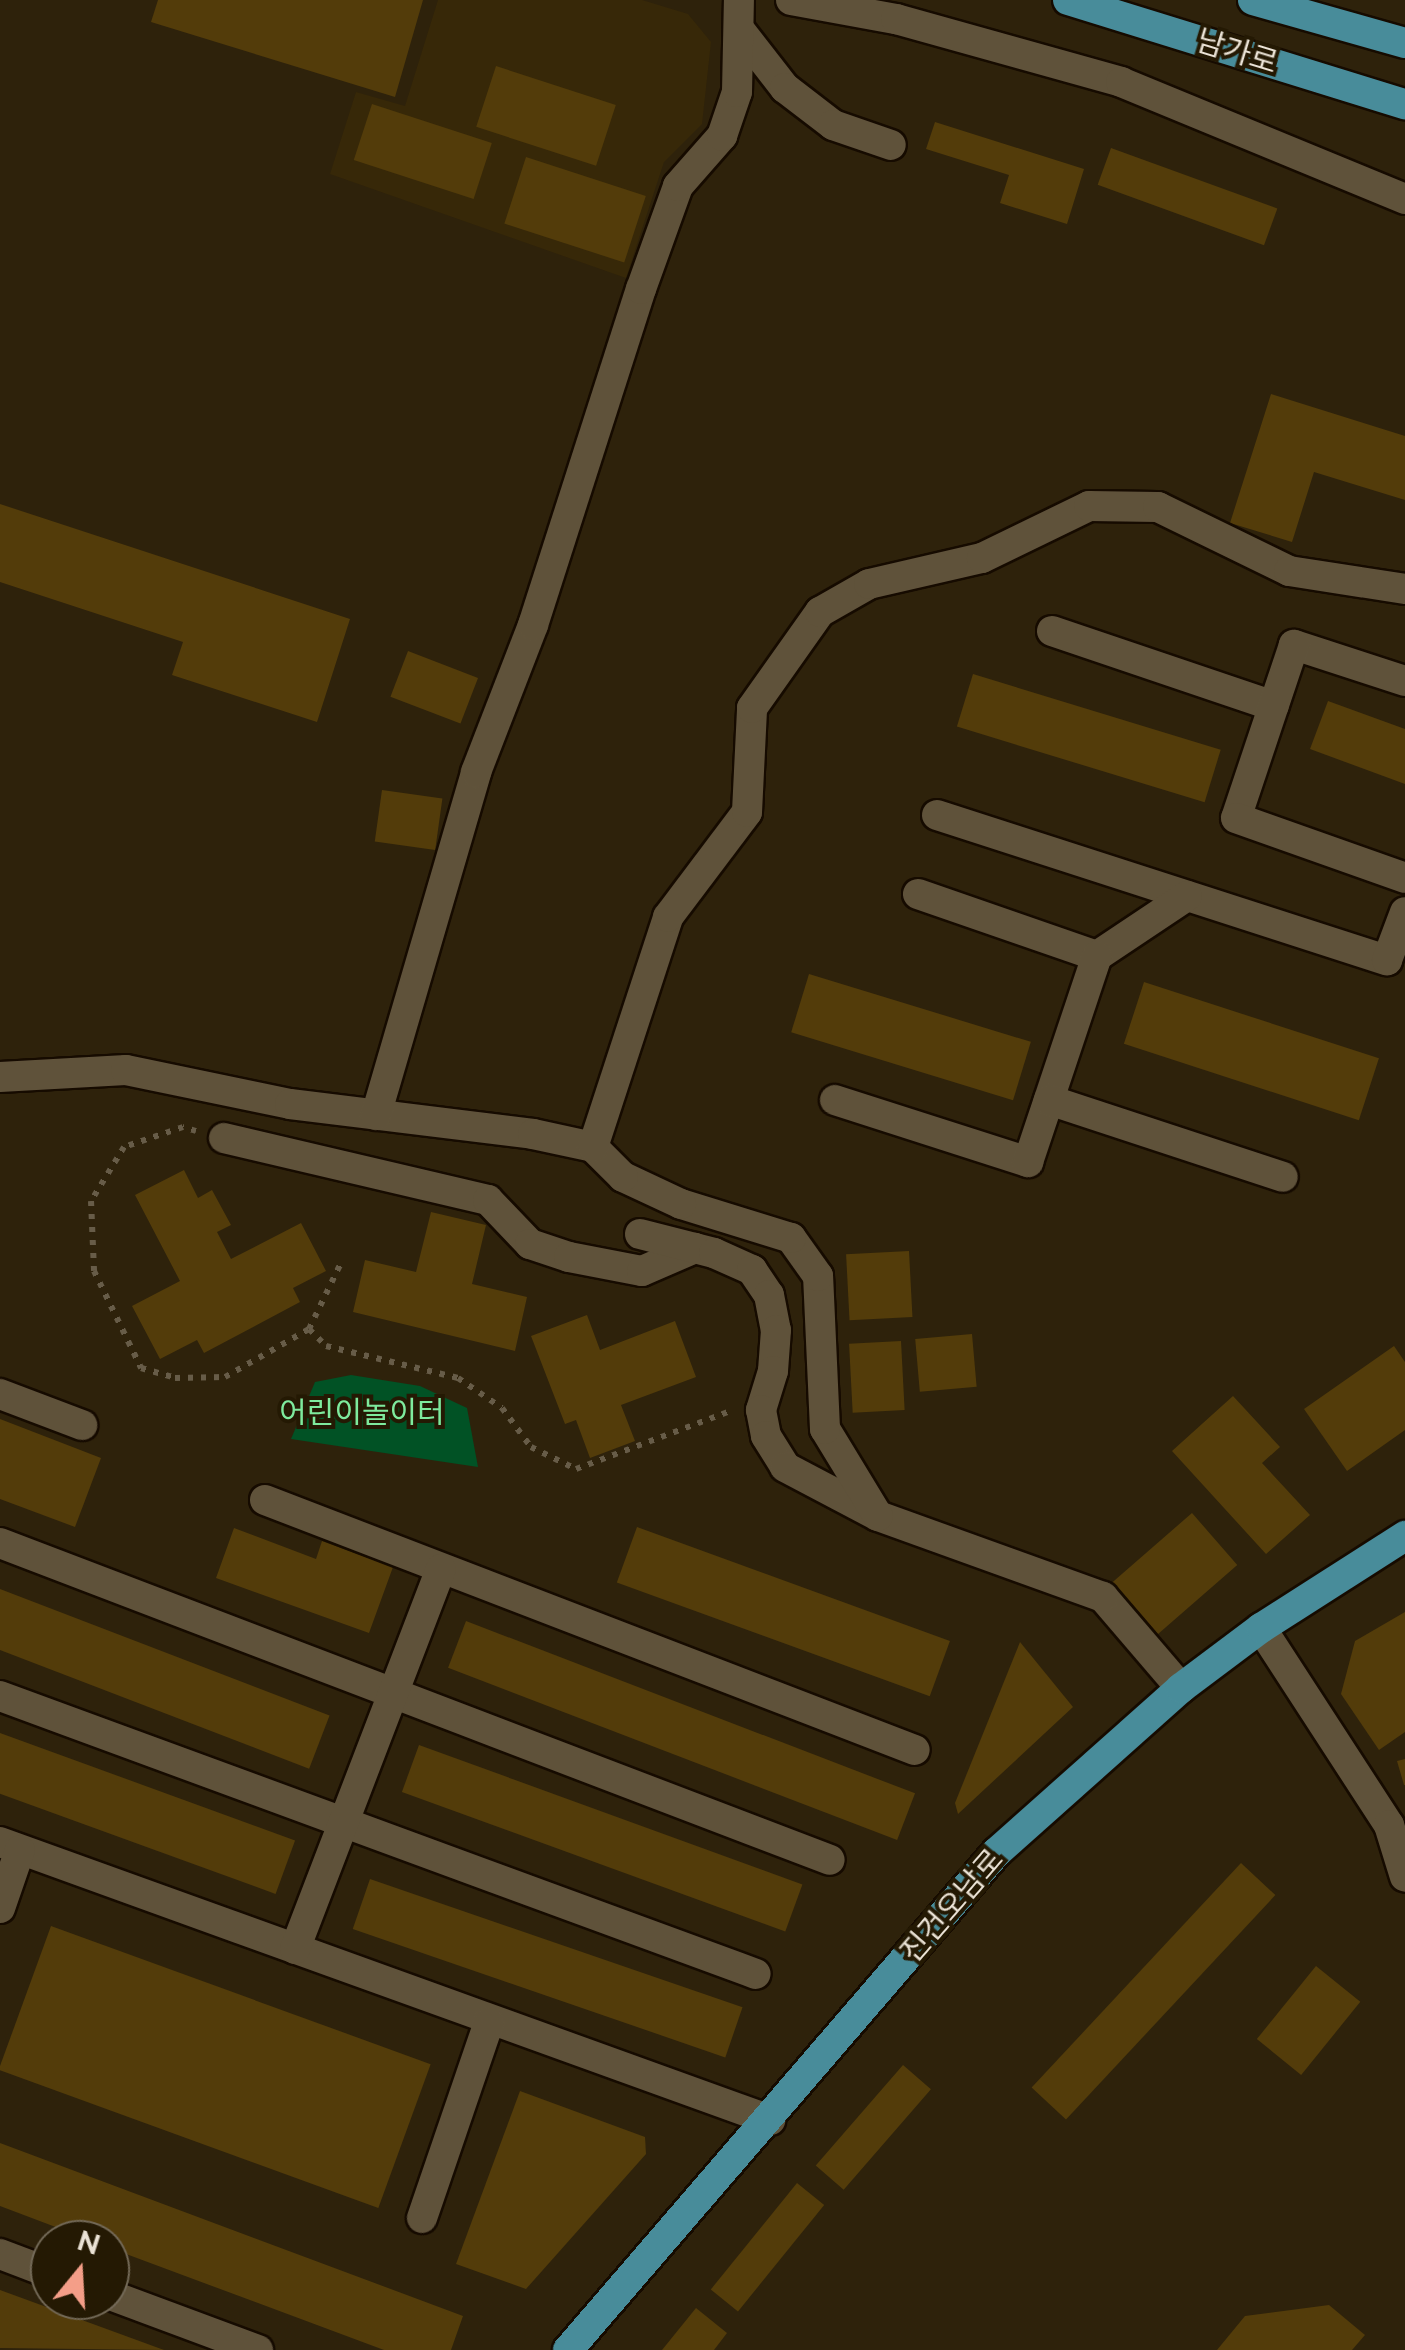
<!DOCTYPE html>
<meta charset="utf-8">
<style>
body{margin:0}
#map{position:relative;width:1405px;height:2350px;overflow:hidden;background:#2e220b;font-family:Raleway,"Noto Sans KR",sans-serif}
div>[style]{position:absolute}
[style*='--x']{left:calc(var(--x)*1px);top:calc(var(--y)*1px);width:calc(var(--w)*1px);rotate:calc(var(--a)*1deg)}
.built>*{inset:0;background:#372808}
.green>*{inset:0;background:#015225}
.building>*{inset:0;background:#533c0a;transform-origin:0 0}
.path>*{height:6px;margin-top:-3px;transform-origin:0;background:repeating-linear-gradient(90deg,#675c48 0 5px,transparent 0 13px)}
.roads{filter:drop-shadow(2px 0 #160b00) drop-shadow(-2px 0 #160b00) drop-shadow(0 2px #160b00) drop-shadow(0 -2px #160b00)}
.minor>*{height:30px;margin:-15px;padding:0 15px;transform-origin:15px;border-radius:15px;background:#5f523a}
.major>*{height:30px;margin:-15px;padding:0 15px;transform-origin:15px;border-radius:15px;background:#488c9a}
span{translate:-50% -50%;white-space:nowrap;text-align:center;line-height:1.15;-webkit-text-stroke:8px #241903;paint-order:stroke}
.street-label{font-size:30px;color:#eae2d5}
.park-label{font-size:30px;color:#7eea9d}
.north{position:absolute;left:30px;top:2220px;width:100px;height:100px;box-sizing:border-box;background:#241903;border:2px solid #736957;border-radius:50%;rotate:18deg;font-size:28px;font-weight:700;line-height:40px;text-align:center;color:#eae2d5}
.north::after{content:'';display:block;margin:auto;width:35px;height:45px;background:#f49e88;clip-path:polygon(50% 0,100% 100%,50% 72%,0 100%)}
</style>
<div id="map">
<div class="built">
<i style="clip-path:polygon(438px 0,642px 0,688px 14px,711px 42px,702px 124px,664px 162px,626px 278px,330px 174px,356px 92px,405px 106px)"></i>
</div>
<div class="green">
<i style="clip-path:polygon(351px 1375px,420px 1386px,467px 1408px,478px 1467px,291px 1439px,315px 1382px)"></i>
</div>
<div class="building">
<i style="clip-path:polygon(158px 0,423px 0,395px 97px,151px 22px)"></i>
<i style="left:496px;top:66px;width:126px;height:64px;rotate:18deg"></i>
<i style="left:372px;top:104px;width:126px;height:59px;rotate:18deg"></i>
<i style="clip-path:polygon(935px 122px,1084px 169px,1067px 224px,1000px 203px,1009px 175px,926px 149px)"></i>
<i style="left:1111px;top:148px;width:177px;height:39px;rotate:20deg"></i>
<i style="left:526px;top:157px;width:126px;height:70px;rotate:18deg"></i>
<i style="clip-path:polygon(1271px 394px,1405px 436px,1405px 500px,1314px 472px,1292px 542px,1230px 523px)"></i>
<i style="clip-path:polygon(0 504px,350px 619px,317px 722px,172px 675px,183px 642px,0 582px)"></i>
<i style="left:408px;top:651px;width:75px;height:49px;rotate:21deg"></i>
<i style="left:973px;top:674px;width:259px;height:55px;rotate:17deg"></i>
<i style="clip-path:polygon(1328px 701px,1405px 729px,1405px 784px,1310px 749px)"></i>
<i style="left:382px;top:790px;width:61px;height:52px;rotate:8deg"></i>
<i style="left:809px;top:974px;width:232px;height:61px;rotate:17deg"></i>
<i style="left:1144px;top:982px;width:247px;height:65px;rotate:18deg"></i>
<i style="clip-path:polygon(184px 1170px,198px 1198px,212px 1190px,231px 1225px,217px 1232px,231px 1259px,301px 1223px,326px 1271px,293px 1288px,300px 1302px,204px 1353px,197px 1340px,160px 1359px,132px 1306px,180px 1281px,135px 1195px)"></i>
<i style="clip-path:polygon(431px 1212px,486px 1225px,472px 1284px,527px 1297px,515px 1351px,353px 1312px,365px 1260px,416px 1272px)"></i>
<i style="left:909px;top:1251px;width:66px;height:63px;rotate:87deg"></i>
<i style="clip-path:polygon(587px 1315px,600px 1350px,675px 1321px,696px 1377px,621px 1405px,635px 1441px,590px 1458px,576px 1420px,565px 1424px,531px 1336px)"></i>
<i style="left:972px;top:1334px;width:53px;height:57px;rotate:85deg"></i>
<i style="left:901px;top:1341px;width:69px;height:52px;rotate:87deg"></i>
<i style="clip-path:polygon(1394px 1346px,1405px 1362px,1405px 1430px,1347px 1471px,1304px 1409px)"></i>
<i style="clip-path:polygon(1233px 1396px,1280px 1447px,1262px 1463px,1310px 1515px,1266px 1554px,1172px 1451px)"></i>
<i style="clip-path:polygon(0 1419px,101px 1458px,75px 1527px,0 1499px)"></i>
<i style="left:1192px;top:1513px;width:69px;height:105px;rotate:49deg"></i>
<i style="left:637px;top:1527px;width:333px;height:59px;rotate:20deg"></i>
<i style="clip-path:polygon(234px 1528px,316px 1559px,322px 1541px,393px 1567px,369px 1633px,216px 1578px)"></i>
<i style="left:0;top:1589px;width:353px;height:57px;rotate:21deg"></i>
<i style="clip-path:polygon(1405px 1612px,1405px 1732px,1379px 1750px,1341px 1694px,1355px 1641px)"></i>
<i style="left:466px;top:1621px;width:481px;height:50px;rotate:21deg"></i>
<i style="clip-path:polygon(1020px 1642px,1073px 1707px,958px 1814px,955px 1803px)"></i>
<i style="left:0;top:1733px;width:314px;height:57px;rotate:20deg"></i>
<i style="left:419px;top:1745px;width:408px;height:50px;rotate:20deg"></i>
<i style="clip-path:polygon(1405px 1759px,1405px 1785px,1404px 1785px,1397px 1761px)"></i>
<i style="left:1241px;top:1863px;width:47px;height:307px;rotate:43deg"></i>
<i style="left:370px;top:1879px;width:394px;height:53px;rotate:19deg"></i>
<i style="left:51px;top:1926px;width:404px;height:153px;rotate:20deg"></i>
<i style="left:1316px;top:1966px;width:57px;height:94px;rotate:39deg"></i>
<i style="left:903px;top:2065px;width:37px;height:133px;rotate:41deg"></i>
<i style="clip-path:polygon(520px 2091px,645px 2137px,646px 2154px,526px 2289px,456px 2264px)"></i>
<i style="clip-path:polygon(0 2143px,463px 2316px,451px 2350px,384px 2350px,110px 2248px,110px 2240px,90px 2240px,0 2206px)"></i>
<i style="left:797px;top:2183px;width:35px;height:137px;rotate:39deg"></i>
<i style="clip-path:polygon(0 2290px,164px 2350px,0 2348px)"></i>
<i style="clip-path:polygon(1329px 2305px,1365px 2335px,1352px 2350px,1217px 2350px,1245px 2316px)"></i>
<i style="clip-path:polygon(696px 2308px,727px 2333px,714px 2350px,662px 2350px)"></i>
</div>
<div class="path">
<i style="--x:196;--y:1131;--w:14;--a:-163"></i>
<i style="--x:183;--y:1127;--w:62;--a:161.3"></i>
<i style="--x:124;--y:1147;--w:63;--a:121.4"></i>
<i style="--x:91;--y:1201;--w:70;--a:87.5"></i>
<i style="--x:94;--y:1271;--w:108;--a:64.1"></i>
<i style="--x:141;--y:1368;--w:35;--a:16"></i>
<i style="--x:175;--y:1378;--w:50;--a:-1.1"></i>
<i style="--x:225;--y:1377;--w:97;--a:-29.7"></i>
<i style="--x:309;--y:1329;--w:24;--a:45"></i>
<i style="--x:326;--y:1346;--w:136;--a:13.6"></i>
<i style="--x:458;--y:1378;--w:53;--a:34.3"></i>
<i style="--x:502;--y:1408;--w:49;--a:53.4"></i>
<i style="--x:531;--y:1447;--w:50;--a:26.1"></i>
<i style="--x:576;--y:1469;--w:165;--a:-20.6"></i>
<i style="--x:309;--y:1329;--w:71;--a:-64.2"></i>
</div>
<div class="roads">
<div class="minor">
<i style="--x:791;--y:0;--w:107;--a:10.3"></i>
<i style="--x:896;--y:19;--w:234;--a:15.6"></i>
<i style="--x:1121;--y:82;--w:307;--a:22.4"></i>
<i style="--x:739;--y:29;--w:75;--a:52.1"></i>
<i style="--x:785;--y:88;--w:61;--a:37.6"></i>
<i style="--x:833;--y:125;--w:61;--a:19"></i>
<i style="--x:1052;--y:631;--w:234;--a:18.7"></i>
<i style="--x:1405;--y:681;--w:117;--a:-162"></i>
<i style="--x:1294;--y:645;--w:182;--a:108.5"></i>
<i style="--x:1236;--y:818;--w:179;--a:19.5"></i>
<i style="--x:937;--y:815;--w:473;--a:17.9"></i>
<i style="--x:1387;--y:960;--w:51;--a:-69.4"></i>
<i style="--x:918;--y:894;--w:189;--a:19.1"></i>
<i style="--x:1097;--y:956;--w:108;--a:-33.7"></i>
<i style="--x:0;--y:1077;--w:126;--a:-3.2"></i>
<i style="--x:126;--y:1070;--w:167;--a:11.7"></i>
<i style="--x:290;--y:1104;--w:245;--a:7"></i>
<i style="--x:533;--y:1134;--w:61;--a:12.2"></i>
<i style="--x:835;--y:1100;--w:203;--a:17.8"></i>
<i style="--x:1028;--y:1162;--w:217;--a:-71.5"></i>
<i style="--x:1049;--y:1100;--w:246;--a:18.2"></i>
<i style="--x:376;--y:1115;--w:357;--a:-73.7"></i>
<i style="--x:476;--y:772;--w:158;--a:-68.8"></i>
<i style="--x:533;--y:625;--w:353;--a:-72.2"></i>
<i style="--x:641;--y:289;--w:109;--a:-70.2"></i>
<i style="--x:678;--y:186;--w:67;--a:-48.7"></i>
<i style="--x:722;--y:136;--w:46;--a:-71.2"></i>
<i style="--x:737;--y:92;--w:92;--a:-88.8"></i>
<i style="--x:224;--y:1138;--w:271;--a:13.2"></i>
<i style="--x:488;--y:1200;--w:61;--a:46.3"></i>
<i style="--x:530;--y:1244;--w:41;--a:18.4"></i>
<i style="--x:569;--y:1257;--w:74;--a:10.9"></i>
<i style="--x:642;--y:1271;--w:58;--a:-23.5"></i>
<i style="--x:640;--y:1234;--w:76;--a:14.4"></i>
<i style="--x:714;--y:1253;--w:42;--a:24.1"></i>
<i style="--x:752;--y:1270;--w:30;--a:56"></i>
<i style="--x:769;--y:1295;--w:36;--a:79"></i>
<i style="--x:776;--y:1330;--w:41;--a:94.2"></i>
<i style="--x:773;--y:1371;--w:41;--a:107.1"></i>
<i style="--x:761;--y:1410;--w:26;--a:79"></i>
<i style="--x:766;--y:1436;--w:36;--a:58"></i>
<i style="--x:785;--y:1467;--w:103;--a:27.8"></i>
<i style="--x:0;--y:1394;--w:88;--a:20.7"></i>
<i style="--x:265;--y:1500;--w:696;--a:21.04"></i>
<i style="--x:0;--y:1543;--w:888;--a:20.9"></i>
<i style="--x:1261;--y:1628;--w:235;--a:57"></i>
<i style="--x:1389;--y:1825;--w:54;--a:72.9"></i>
<i style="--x:1181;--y:1688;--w:120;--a:-130.6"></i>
<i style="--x:1103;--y:1597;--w:239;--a:-160.2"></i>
<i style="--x:878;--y:1516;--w:102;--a:-121.3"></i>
<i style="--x:825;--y:1429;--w:153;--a:-92.6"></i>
<i style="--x:818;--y:1276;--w:47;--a:-125.4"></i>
<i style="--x:791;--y:1238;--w:115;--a:-162.8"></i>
<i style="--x:681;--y:1204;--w:64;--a:-155"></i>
<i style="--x:623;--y:1177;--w:42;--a:-135"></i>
<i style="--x:593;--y:1147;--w:242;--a:-71.9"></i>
<i style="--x:668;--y:917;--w:131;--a:-53"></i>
<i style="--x:747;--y:812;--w:104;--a:-87.2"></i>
<i style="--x:752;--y:708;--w:118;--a:-54.7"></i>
<i style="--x:820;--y:612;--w:56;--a:-29.7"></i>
<i style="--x:869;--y:584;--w:116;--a:-13"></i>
<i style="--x:982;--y:558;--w:119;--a:-25.9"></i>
<i style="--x:1089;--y:506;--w:69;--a:0.8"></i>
<i style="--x:1158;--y:507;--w:146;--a:26"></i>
<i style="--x:1289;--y:571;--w:117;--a:8.8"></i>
<i style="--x:0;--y:1696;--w:805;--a:20.19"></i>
<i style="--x:0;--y:1842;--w:819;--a:19.85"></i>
<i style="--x:0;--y:1908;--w:61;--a:-71"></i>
<i style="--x:295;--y:1949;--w:407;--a:-69"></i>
<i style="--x:422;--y:2218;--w:207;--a:-71.1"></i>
<i style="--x:0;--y:2254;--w:53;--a:20.8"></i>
<i style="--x:110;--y:2295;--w:158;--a:20.4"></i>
</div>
<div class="major">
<i style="--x:1068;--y:0;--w:353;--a:17.2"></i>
<i style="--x:1253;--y:0;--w:158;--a:15.8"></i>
<i style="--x:568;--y:2350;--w:657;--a:-49.26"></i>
<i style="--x:997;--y:1852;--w:246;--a:-41.7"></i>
<i style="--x:1181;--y:1688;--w:100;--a:-36.9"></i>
<i style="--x:1261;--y:1628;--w:171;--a:-32.6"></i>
</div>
</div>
<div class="street-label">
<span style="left:1237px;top:52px;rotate:17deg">남가로</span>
<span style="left:952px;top:1906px;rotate:-49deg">진건오남로</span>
</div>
<div class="park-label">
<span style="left:362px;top:1413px">어린이놀이터</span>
</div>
<div class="north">N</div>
</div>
